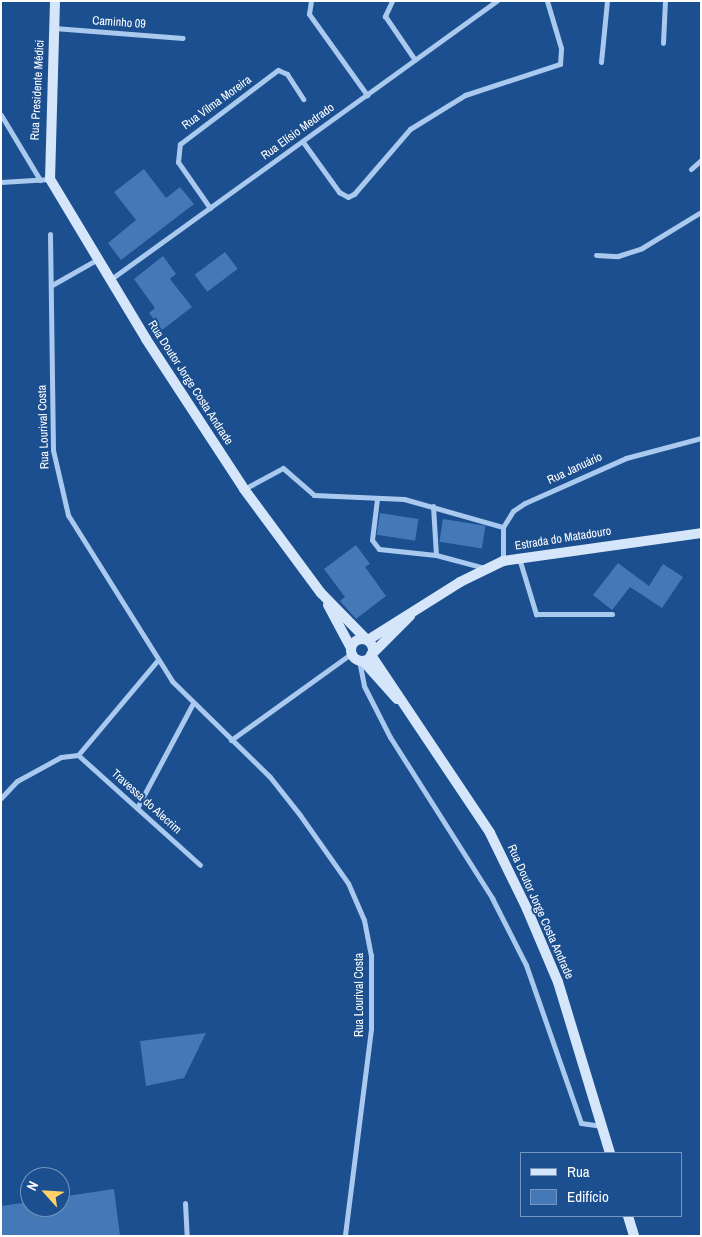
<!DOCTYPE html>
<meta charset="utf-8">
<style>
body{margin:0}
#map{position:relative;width:702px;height:1237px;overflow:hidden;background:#1b4f8f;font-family:"Archivo Narrow",sans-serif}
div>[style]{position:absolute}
.building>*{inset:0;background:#4478b7;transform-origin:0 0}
.street>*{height:5px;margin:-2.5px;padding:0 2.5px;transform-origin:2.5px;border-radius:2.5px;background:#a9c9ee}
.secondary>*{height:10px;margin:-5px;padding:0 5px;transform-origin:5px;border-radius:5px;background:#d6e6fa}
.secondary>.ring{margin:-5px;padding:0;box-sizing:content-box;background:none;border:10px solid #d6e6fa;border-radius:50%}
span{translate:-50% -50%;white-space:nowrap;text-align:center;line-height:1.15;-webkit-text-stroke:4px #1b4f8f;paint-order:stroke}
.street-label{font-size:12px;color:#fff}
.frame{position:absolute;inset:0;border:2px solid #fff;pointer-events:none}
.legend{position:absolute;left:520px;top:1152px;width:162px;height:65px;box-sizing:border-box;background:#1b4f8f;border:1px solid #7695bc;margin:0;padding:6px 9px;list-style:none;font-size:15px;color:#fff}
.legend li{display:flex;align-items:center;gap:10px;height:25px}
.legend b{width:25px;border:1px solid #7695bc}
.north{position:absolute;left:20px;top:1167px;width:50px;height:50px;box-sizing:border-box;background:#1b4f8f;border:1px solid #7695bc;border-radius:50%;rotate:296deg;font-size:14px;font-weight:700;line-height:20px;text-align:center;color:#fff}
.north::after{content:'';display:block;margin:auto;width:18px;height:22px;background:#ffd166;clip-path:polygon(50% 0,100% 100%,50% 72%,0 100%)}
</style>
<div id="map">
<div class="building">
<i style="clip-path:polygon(144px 169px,166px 198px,180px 187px,194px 204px,121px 260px,108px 243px,136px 220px,114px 192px)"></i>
<i style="left:225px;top:252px;width:21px;height:38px;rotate:53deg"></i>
<i style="clip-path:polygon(163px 256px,176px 274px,170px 279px,192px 307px,162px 330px,149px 313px,155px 308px,134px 279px)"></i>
<i style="left:380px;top:513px;width:39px;height:22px;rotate:9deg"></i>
<i style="left:443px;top:519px;width:43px;height:23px;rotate:9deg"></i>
<i style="clip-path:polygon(356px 545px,370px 564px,365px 567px,386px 596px,356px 619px,340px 601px,345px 597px,324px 569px)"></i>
<i style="clip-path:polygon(618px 563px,649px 586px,663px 564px,683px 577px,662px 608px,630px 587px,612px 610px,593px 595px)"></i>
<i style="clip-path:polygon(206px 1033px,184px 1078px,146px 1086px,140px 1041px)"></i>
<i style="clip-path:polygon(114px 1189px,120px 1236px,1px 1236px,1px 1206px,30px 1202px,30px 1207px,60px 1207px,60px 1197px)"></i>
</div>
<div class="street">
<i style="left:311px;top:1px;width:13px;rotate:99deg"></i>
<i style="left:309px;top:14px;width:100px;rotate:54.4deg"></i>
<i style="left:392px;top:1px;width:17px;rotate:115deg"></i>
<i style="left:385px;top:16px;width:53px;rotate:55.7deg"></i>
<i style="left:54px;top:28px;width:129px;rotate:4.4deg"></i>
<i style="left:663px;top:43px;width:42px;rotate:-87.3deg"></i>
<i style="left:601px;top:62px;width:61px;rotate:-84.4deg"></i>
<i style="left:1px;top:115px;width:76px;rotate:59deg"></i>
<i style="left:303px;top:142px;width:62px;rotate:54.2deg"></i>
<i style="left:339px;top:192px;width:10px;rotate:29deg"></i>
<i style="left:348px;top:197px;width:7px;rotate:-27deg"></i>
<i style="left:354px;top:194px;width:86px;rotate:-49.3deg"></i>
<i style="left:410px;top:129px;width:65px;rotate:-31.7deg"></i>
<i style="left:465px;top:95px;width:100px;rotate:-18.1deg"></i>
<i style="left:560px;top:64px;width:16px;rotate:-86deg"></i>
<i style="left:561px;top:48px;width:49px;rotate:-106.6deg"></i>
<i style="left:691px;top:169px;width:13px;rotate:-42deg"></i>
<i style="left:1px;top:182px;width:49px;rotate:-3.5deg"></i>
<i style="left:210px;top:208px;width:56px;rotate:-124.8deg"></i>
<i style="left:178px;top:162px;width:18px;rotate:-84deg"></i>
<i style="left:180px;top:144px;width:123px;rotate:-37.1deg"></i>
<i style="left:278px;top:70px;width:10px;rotate:24deg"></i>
<i style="left:287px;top:74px;width:30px;rotate:57deg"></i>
<i style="left:50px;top:234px;width:216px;rotate:89.2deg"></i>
<i style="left:53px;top:450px;width:67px;rotate:77deg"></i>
<i style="left:68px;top:515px;width:196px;rotate:57.9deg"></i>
<i style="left:172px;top:681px;width:137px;rotate:44.4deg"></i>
<i style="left:270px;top:777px;width:48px;rotate:51.7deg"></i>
<i style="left:300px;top:815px;width:83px;rotate:54.8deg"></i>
<i style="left:348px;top:883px;width:40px;rotate:66.6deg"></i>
<i style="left:364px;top:920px;width:36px;rotate:79deg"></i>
<i style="left:371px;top:955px;width:74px;rotate:90deg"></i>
<i style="left:371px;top:1029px;width:209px;rotate:97.2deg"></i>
<i style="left:596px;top:255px;width:22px;rotate:3deg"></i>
<i style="left:618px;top:256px;width:25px;rotate:-18deg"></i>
<i style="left:642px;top:248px;width:69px;rotate:-31.4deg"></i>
<i style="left:111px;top:279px;width:476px;rotate:-35.8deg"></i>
<i style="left:52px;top:285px;width:53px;rotate:-29.5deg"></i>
<i style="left:244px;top:489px;width:44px;rotate:-28.3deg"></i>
<i style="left:283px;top:468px;width:41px;rotate:41.1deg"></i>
<i style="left:314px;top:495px;width:90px;rotate:2.5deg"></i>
<i style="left:404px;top:499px;width:103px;rotate:15.8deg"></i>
<i style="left:377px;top:499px;width:41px;rotate:97deg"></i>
<i style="left:372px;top:540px;width:11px;rotate:52deg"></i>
<i style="left:379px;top:549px;width:57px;rotate:6deg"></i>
<i style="left:433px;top:506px;width:49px;rotate:86.5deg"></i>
<i style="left:436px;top:555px;width:51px;rotate:14.9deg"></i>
<i style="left:519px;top:558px;width:59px;rotate:73.1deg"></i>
<i style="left:536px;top:614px;width:76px"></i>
<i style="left:503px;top:561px;width:34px;rotate:-90deg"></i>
<i style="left:503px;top:527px;width:19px;rotate:-58deg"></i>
<i style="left:513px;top:511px;width:14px;rotate:-34deg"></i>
<i style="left:525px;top:503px;width:111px;rotate:-24deg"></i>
<i style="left:626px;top:458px;width:78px;rotate:-14.9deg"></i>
<i style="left:359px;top:660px;width:26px;rotate:79deg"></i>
<i style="left:364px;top:686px;width:57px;rotate:63deg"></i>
<i style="left:390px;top:737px;width:191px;rotate:57.6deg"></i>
<i style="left:492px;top:898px;width:75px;rotate:63.1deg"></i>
<i style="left:526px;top:965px;width:167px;rotate:70.8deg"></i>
<i style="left:581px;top:1123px;width:21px;rotate:8deg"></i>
<i style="left:231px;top:740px;width:149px;rotate:-35.7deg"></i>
<i style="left:78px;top:755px;width:164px;rotate:42deg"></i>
<i style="left:78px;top:755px;width:123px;rotate:-50deg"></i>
<i style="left:1px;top:798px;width:23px;rotate:-47deg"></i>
<i style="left:17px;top:781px;width:50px;rotate:-28.6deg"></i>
<i style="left:61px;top:757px;width:17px;rotate:-7deg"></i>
<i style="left:137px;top:808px;width:117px;rotate:-61.9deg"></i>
<i style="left:185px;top:1203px;width:33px;rotate:87deg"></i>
</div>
<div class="secondary">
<i style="left:55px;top:1px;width:178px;rotate:91.6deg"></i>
<i style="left:50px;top:179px;width:187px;rotate:59deg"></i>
<i style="left:146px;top:339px;width:179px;rotate:56.8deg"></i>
<i style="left:244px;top:489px;width:129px;rotate:53.5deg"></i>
<i style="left:321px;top:593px;width:64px;rotate:45.6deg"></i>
<i style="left:328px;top:605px;width:49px;rotate:61.9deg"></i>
<i class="ring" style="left:351px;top:639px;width:12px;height:12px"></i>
<i style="left:368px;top:640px;width:109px;rotate:-32.2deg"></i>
<i style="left:460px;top:582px;width:48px;rotate:-26deg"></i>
<i style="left:503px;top:561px;width:200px;rotate:-8deg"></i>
<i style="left:372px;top:654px;width:54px;rotate:-45deg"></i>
<i style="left:371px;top:655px;width:214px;rotate:56.2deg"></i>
<i style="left:490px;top:833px;width:85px;rotate:64deg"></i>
<i style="left:527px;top:909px;width:79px;rotate:67deg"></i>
<i style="left:558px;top:982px;width:179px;rotate:73.1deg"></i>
<i style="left:363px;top:661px;width:51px;rotate:48.2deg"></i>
<i style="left:628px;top:1216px;width:21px;rotate:73deg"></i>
</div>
<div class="street-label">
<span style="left:119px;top:23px;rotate:4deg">Caminho 09</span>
<span style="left:38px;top:90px;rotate:-87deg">Rua Presidente Médici</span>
<span style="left:217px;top:103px;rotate:-36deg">Rua Vilma Moreira</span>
<span style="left:298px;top:132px;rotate:-36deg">Rua Elísio Medrado</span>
<span style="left:190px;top:383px;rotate:57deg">Rua Doutor Jorge Costa Andrade</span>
<span style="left:44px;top:427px;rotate:-92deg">Rua Lourival Costa</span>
<span style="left:575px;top:469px;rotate:-25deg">Rua Januário</span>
<span style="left:563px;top:539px;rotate:-9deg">Estrada do Matadouro</span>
<span style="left:146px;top:802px;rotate:42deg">Travessa do Alecrim</span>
<span style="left:540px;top:912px;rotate:66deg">Rua Doutor Jorge Costa Andrade</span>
<span style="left:360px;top:995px;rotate:-90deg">Rua Lourival Costa</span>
</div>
<div class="frame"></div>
<ul class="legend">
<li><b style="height:6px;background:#d6e6fa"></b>Rua</li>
<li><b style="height:14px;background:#4478b7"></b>Edifício</li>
</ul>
<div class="north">N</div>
</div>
